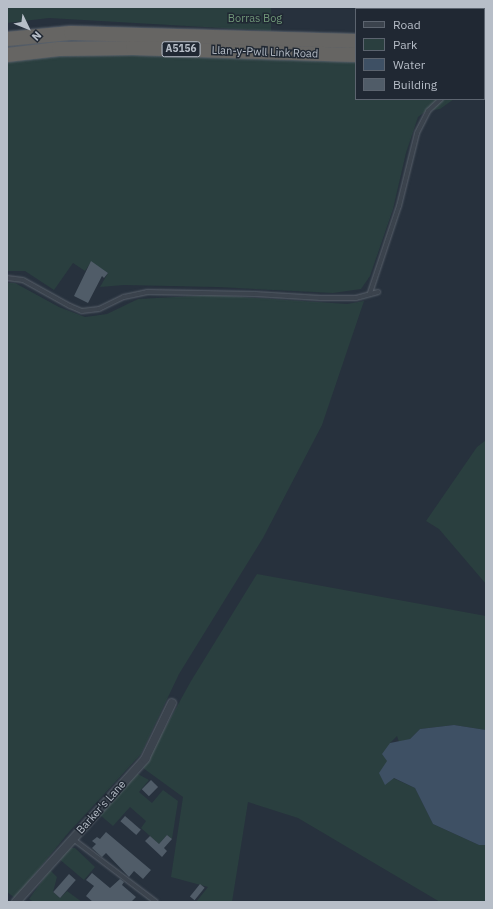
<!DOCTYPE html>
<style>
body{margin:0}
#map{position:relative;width:493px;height:909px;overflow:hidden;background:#27313d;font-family:"IBM Plex Sans",sans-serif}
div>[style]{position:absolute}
.green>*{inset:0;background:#2a3f3f}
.water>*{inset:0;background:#3e5064}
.building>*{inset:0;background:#505c68;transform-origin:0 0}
.roads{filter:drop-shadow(0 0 1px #59616b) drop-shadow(0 0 1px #59616b)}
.service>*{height:4px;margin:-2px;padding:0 2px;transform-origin:2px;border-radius:2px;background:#3b434d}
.minor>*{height:8px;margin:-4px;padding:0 4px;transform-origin:4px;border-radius:4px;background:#3b434d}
.trunk>*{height:14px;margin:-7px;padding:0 7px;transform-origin:7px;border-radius:7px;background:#666563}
span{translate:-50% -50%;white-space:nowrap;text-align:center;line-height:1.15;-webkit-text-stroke:3px #202833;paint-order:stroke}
.shield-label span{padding:1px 3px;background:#202833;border:1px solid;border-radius:3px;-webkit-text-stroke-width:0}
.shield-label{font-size:10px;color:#b7bec8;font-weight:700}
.park-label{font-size:11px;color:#709778}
.street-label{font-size:11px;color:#b7bec8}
.frame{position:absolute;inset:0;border:8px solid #b7bec8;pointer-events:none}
.legend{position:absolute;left:355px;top:8px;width:130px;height:92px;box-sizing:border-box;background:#202833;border:1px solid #5c646f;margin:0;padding:5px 7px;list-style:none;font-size:12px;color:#b7bec8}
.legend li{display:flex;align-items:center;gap:8px;height:20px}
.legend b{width:20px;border:1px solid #5c646f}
.north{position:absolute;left:8px;top:8px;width:40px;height:40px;-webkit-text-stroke:3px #202833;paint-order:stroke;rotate:133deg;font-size:11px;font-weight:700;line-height:16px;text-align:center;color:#b7bec8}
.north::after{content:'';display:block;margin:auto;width:14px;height:18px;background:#b7bec8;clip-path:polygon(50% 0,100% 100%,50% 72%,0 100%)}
</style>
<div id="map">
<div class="green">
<i style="clip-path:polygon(7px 7px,271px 7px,271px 31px,49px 18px,7px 23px)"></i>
<i style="clip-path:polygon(81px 52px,356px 57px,356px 99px,454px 99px,440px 109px,426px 111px,418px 117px,406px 153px,393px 209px,370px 276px,361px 289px,333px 293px,217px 287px,124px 285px,100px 287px,108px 273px,91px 262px,85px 271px,73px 263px,54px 290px,25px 271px,7px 271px,7px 60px)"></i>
<i style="clip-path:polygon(7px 283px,15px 283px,59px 307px,85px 317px,107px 314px,138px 299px,213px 295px,347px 304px,364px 301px,322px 425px,263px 538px,179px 674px,141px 754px,69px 832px,15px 898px,7px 892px)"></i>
<i style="clip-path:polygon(486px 440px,486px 584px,439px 529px,426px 521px,477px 447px)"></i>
<i style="clip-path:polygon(257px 574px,486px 616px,486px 730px,454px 725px,420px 729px,410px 739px,399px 742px,397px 736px,390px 743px,387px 760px,393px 778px,415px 788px,433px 824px,479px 845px,486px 845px,486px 902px,440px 902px,298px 818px,248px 802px,232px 902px,196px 902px,208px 887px,171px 877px,183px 797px,143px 768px,191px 681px)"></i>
<i style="clip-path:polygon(136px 773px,149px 780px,139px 792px,152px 803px,163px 790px,178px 801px,172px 839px,167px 835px,159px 844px,141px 828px,146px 821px,130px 807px,113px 826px,100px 815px,100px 812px)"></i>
<i style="clip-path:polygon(66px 848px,75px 848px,95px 867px,84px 880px,58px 858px)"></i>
<i style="clip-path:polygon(50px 870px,57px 877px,53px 892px,60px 898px,67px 891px,82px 902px,34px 902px,29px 899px)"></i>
</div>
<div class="water">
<i style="clip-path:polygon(454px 725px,486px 730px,486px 845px,479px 845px,433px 824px,415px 788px,394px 778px,385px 785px,379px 773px,387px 761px,382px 754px,390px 743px,410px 739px,420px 729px)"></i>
</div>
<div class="building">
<i style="clip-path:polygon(91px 261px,108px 273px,104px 278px,102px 276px,88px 303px,74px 296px)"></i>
<i style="left:151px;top:780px;width:10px;height:13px;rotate:45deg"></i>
<i style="left:125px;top:816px;width:21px;height:7px;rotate:41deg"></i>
<i style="clip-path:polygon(106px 832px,151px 870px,143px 879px,134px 871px,129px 877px,106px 853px,102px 857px,92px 848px,96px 844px,92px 841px,97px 837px,100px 839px)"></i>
<i style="clip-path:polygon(167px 835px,172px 839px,164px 848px,167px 851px,162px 857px,145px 841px,150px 836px,159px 844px)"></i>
<i style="clip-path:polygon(92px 873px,110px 888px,120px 879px,124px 882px,122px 885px,136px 897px,131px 902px,93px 902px,86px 896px,94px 886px,86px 880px)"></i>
<i style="left:69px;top:874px;width:9px;height:24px;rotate:41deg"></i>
<i style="left:200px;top:884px;width:6px;height:16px;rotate:39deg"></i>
</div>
<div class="roads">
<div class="service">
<i style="left:484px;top:86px;width:2px;rotate:-27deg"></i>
<i style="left:7px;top:278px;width:16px;rotate:7deg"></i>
<i style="left:23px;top:280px;width:54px;rotate:29deg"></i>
<i style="left:70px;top:306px;width:13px;rotate:23deg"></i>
<i style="left:82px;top:311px;width:17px;rotate:-7deg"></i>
<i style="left:99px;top:309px;width:28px;rotate:-26deg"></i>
<i style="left:124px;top:297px;width:24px;rotate:-12deg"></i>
<i style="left:147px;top:292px;width:108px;rotate:1.1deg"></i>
<i style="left:255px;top:294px;width:66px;rotate:3.5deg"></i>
<i style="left:321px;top:298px;width:35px"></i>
<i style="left:356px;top:298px;width:23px;rotate:-15deg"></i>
<i style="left:370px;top:293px;width:92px;rotate:-71.6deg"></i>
<i style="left:399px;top:206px;width:75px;rotate:-76.1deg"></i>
<i style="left:417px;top:133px;width:25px;rotate:-63deg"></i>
<i style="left:428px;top:111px;width:18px;rotate:-43deg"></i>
<i style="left:73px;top:839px;width:104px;rotate:37.2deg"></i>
</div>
<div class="minor">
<i style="left:16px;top:902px;width:193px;rotate:-47.9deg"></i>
<i style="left:145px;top:759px;width:62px;rotate:-64.3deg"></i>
</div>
<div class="trunk">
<i style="left:7px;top:39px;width:64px;rotate:-5.4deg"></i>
<i style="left:71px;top:33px;width:285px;rotate:1.6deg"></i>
<i style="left:484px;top:41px;width:2px"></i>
<i style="left:7px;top:55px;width:52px;rotate:-6.6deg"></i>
<i style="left:59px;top:49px;width:74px;rotate:-0.8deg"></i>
<i style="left:133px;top:48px;width:223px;rotate:1.8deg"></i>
<i style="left:484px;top:55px;width:2px"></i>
</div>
</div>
<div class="shield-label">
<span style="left:181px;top:49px">A5156</span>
</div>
<div class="park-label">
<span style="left:255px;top:18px">Borras Bog</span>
</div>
<div class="street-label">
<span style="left:265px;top:52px;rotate:2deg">Llan-y-Pwll Link Road</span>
<span style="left:101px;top:807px;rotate:-48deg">Barker's Lane</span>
</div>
<div class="frame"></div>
<ul class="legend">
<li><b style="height:5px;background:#3b434d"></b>Road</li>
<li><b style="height:11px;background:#2a3f3f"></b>Park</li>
<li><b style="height:11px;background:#3e5064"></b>Water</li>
<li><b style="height:11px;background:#505c68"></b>Building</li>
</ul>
<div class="north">N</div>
</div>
